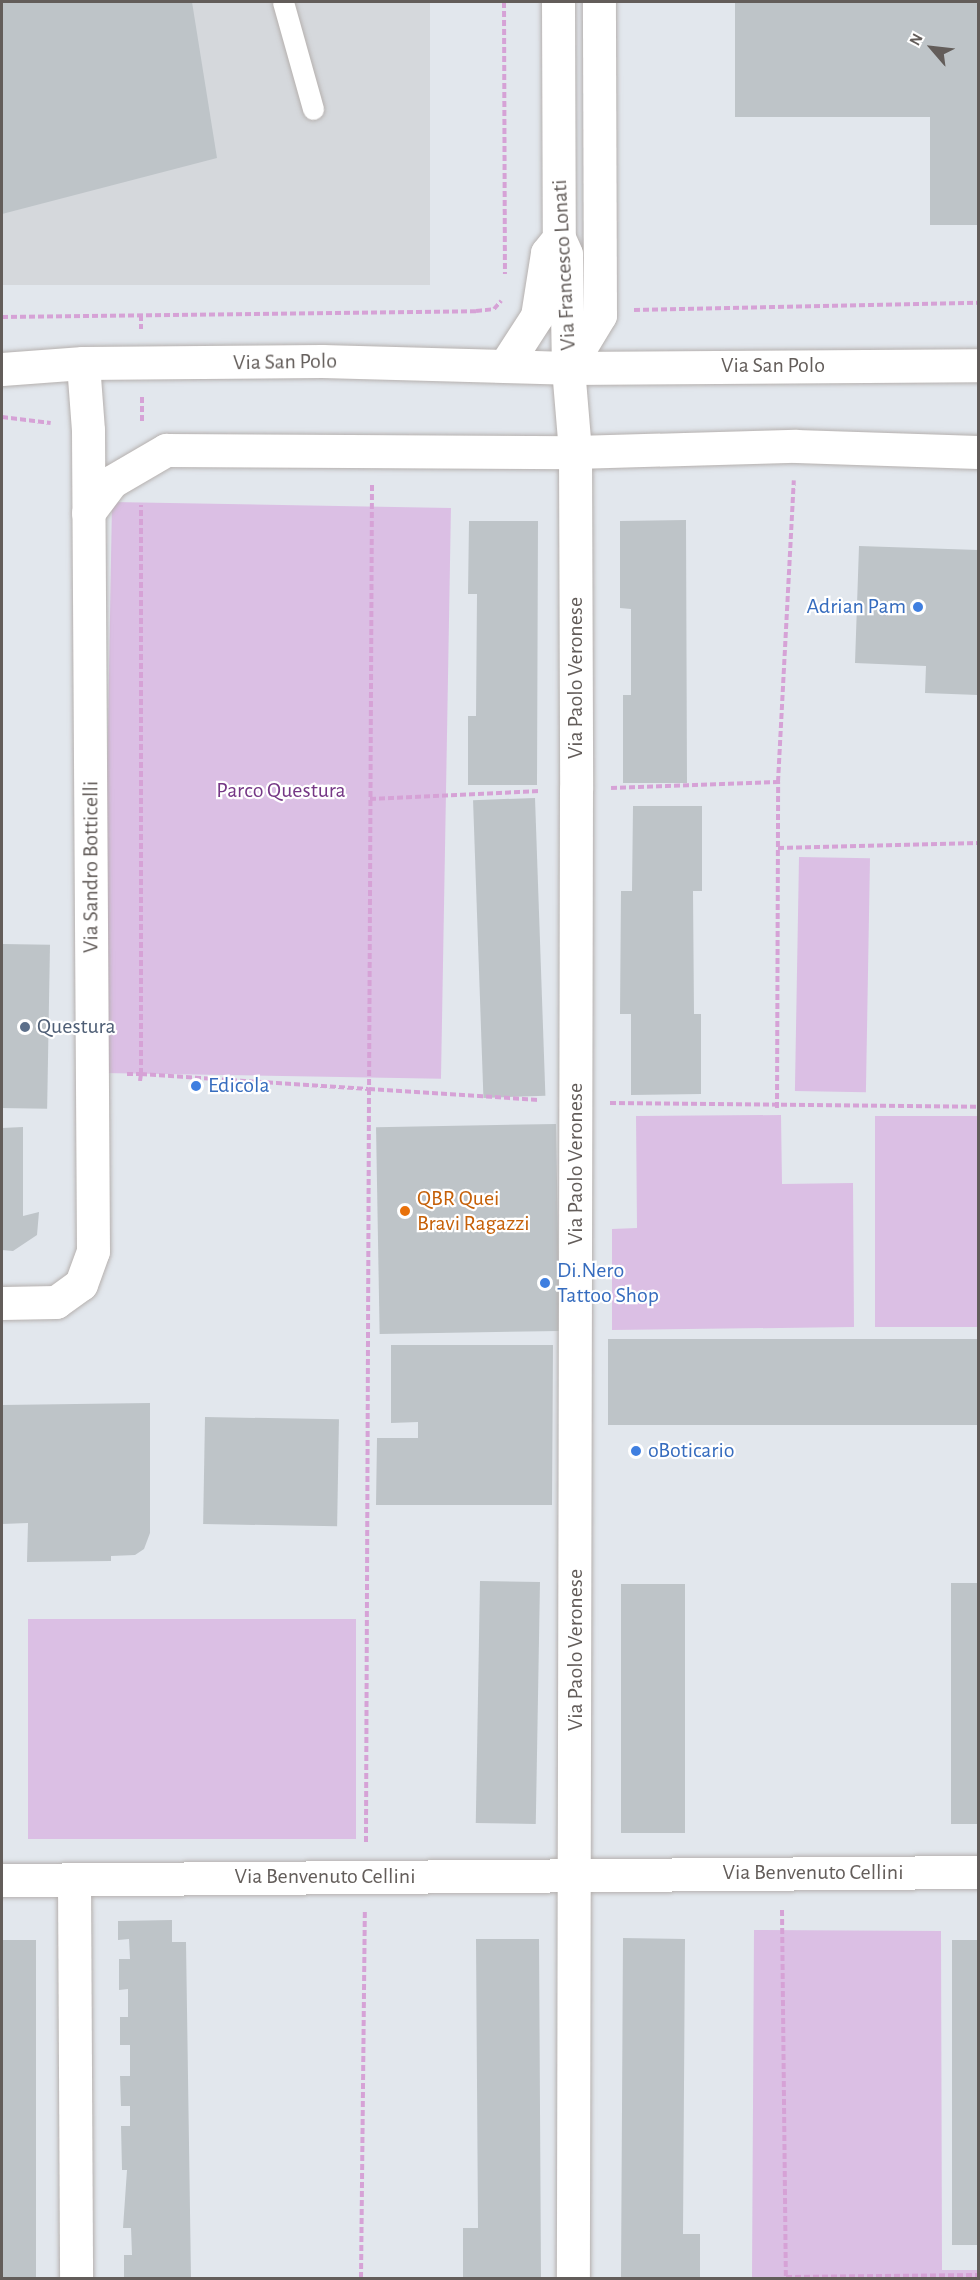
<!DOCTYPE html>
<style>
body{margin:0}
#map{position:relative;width:980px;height:2280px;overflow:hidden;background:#e2e7ed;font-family:"Alegreya Sans",sans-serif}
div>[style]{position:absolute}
.industrial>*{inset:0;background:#d5d8dc;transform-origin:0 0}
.green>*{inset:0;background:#dbbfe4;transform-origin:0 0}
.building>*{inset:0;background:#bec4c8;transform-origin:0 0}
.path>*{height:4px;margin-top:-2px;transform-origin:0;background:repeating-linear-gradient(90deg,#d6a2d6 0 6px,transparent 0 9px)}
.roads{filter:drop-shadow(0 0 2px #b5b0ae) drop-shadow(0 0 2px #b5b0ae)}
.service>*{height:21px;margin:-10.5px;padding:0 10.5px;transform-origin:10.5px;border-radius:10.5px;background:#fff}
.minor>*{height:33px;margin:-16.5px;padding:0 16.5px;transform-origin:16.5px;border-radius:16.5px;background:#fff}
.tertiary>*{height:33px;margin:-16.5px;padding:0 16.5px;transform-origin:16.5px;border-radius:16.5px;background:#fff}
.secondary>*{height:33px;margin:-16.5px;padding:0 16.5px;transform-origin:16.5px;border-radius:16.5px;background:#fff}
.dots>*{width:16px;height:16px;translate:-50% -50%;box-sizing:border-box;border:3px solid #fff;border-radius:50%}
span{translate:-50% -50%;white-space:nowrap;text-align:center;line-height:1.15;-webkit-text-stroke:4.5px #fff;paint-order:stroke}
.street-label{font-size:22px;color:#635d5a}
.shop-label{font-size:22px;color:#366cbe}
.right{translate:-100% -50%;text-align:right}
.left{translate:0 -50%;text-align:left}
.park-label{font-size:22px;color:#753785}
.service-label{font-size:22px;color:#4e5e75}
.food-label{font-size:22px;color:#c56008}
.frame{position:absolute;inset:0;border:3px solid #635d5a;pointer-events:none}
.north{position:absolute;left:902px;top:18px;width:60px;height:60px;-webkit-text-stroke:4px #fff;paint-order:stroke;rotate:298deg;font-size:16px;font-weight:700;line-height:24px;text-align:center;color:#635d5a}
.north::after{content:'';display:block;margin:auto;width:21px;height:27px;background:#635d5a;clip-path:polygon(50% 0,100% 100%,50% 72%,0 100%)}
</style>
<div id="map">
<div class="industrial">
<i style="left:2px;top:2px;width:428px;height:283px"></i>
</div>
<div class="green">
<i style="left:112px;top:502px;width:339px;height:571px;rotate:1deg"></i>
<i style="left:799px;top:857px;width:71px;height:234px;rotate:1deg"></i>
<i style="clip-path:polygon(781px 1115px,782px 1184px,853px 1183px,854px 1327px,612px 1330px,612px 1229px,637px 1228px,636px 1116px)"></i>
<i style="left:875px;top:1116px;width:103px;height:211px"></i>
<i style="left:28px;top:1619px;width:328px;height:220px"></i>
<i style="clip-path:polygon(754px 1930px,941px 1931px,942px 2270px,978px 2270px,978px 2278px,752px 2278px)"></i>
</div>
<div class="building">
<i style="clip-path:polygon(2px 2px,192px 2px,217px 158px,2px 214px)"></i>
<i style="clip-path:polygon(735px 2px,978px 2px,978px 225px,930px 225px,930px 117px,735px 117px)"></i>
<i style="clip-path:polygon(686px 520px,687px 783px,623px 783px,623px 695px,631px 695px,631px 609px,620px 608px,620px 521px)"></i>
<i style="clip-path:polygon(469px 521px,538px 521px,537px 785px,468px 785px,468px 716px,476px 716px,477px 594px,468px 594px)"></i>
<i style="clip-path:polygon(859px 546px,978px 550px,978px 695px,925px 693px,926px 666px,855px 663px)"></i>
<i style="left:535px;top:798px;width:298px;height:62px;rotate:88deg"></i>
<i style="clip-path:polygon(633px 806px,702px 806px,702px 891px,693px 891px,694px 1014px,701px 1014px,701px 1094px,631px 1095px,631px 1014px,620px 1014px,621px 891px,632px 891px)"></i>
<i style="left:2px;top:944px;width:48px;height:164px;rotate:1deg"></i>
<i style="left:556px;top:1124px;width:207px;height:180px;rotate:89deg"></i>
<i style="clip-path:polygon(23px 1127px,23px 1216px,39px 1212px,37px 1235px,13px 1251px,2px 1250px,2px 1128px)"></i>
<i style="left:978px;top:1339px;width:86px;height:370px;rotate:90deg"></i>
<i style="clip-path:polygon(391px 1345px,553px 1345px,552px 1505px,376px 1505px,377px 1438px,418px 1438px,418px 1422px,391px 1423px)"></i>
<i style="clip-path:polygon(150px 1403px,150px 1533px,144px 1549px,135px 1555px,111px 1556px,111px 1561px,27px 1562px,28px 1523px,2px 1524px,2px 1405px)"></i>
<i style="left:205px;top:1417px;width:134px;height:107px;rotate:1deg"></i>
<i style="left:480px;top:1581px;width:60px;height:242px;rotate:1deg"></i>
<i style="left:951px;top:1583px;width:27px;height:241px"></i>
<i style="left:685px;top:1584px;width:249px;height:64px;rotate:90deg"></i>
<i style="clip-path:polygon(172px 1920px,172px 1942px,186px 1942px,191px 2278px,124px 2278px,124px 2255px,132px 2255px,131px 2228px,123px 2228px,127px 2170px,122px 2170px,121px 2126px,130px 2126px,130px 2106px,121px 2106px,120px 2076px,130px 2076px,130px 2045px,120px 2045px,120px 2017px,128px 2017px,128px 1989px,119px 1990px,119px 1959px,130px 1959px,129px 1939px,118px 1940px,118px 1921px)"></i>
<i style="clip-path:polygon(623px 1938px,685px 1939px,683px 2234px,700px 2234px,700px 2278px,621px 2278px)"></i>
<i style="clip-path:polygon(476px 1939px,539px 1939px,541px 2278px,463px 2278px,463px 2228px,478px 2228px)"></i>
<i style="left:36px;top:1940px;width:338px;height:34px;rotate:90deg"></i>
<i style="left:952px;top:1940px;width:26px;height:305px"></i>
</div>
<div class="path">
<i style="left:504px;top:2px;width:272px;rotate:89.8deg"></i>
<i style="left:634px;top:310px;width:344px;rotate:-1.2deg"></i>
<i style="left:141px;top:315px;width:14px;rotate:90deg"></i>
<i style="left:2px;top:317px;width:474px;rotate:-0.7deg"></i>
<i style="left:476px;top:311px;width:18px;rotate:-6deg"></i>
<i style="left:494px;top:309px;width:11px;rotate:-49deg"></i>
<i style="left:142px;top:397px;width:25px;rotate:90deg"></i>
<i style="left:2px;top:417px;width:49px;rotate:7deg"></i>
<i style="left:372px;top:485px;width:604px;rotate:90.28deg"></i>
<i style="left:369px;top:1089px;width:170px;rotate:3.7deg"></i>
<i style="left:611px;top:788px;width:167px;rotate:-2.1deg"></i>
<i style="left:778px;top:782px;width:302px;rotate:-87deg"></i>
<i style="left:370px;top:799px;width:170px;rotate:-2.7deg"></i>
<i style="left:778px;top:848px;width:200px;rotate:-1.4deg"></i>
<i style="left:127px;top:1074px;width:14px"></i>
<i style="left:141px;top:1074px;width:569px;rotate:-90deg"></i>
<i style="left:140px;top:1081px;width:7px;rotate:-82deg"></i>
<i style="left:141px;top:1074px;width:228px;rotate:3.8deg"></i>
<i style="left:369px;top:1089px;width:754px;rotate:90.23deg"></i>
<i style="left:610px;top:1103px;width:368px;rotate:0.6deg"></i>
<i style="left:777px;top:1108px;width:326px;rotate:-89.8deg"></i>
<i style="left:782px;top:1910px;width:367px;rotate:89.4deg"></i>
<i style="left:786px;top:2277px;width:192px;rotate:-0.6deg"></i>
<i style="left:361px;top:2278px;width:367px;rotate:-89.4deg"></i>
</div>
<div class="roads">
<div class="service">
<i style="left:283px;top:2px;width:111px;rotate:74.3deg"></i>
</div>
<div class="minor">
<i style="left:568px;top:368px;width:84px;rotate:85.2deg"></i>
<i style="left:575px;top:452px;width:337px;rotate:89.8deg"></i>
<i style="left:576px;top:789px;width:1489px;rotate:90.12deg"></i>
<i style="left:88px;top:513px;width:39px;rotate:-53deg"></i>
<i style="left:111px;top:482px;width:64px;rotate:-30.2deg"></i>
<i style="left:166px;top:450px;width:409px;rotate:0.3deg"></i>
<i style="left:575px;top:452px;width:221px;rotate:-1.6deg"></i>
<i style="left:796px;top:446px;width:182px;rotate:1.9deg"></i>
<i style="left:2px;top:1303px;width:54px;rotate:-1.1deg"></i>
<i style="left:56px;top:1302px;width:31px;rotate:-36deg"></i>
<i style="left:81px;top:1284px;width:35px;rotate:-70deg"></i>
<i style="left:93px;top:1251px;width:821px;rotate:-90.35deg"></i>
<i style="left:88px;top:430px;width:67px;rotate:-94.3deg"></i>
<i style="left:74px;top:1879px;width:399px;rotate:89.7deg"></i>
<i style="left:2px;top:1880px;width:976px;rotate:-0.47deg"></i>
</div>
<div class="tertiary">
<i style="left:558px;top:2px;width:236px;rotate:89.8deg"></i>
<i style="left:559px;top:238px;width:17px;rotate:66deg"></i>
<i style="left:566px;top:254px;width:112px;rotate:89deg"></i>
<i style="left:506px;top:364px;width:57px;rotate:-57.1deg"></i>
<i style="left:537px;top:316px;width:64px;rotate:-81deg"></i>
<i style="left:547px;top:253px;width:11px;rotate:-52deg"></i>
<i style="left:568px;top:368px;width:62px;rotate:-58.9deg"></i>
<i style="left:600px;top:315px;width:313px;rotate:-90.2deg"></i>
</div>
<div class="secondary">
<i style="left:2px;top:369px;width:81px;rotate:-4.2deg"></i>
<i style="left:83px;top:363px;width:239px;rotate:-0.5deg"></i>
<i style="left:322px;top:361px;width:246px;rotate:1.6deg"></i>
<i style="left:568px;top:368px;width:410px;rotate:-0.4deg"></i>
</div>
</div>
<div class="dots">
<i style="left:918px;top:607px;background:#3f7fe0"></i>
<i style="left:25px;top:1027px;background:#5c6f8a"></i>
<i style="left:196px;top:1086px;background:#3f7fe0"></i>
<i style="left:405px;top:1211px;background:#e8710a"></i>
<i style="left:545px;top:1283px;background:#3f7fe0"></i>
<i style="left:636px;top:1451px;background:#3f7fe0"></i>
</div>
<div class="street-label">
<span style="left:564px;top:265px;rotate:-93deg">Via Francesco Lonati</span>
<span style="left:285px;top:362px;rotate:-1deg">Via San Polo</span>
<span style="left:773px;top:366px">Via San Polo</span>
<span style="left:576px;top:678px;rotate:-90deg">Via Paolo Veronese</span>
<span style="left:91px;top:867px;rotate:-90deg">Via Sandro Botticelli</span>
<span style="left:576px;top:1164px;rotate:-90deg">Via Paolo Veronese</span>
<span style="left:576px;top:1650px;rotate:-90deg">Via Paolo Veronese</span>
<span style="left:813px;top:1873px">Via Benvenuto Cellini</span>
<span style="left:325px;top:1877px">Via Benvenuto Cellini</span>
</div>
<div class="shop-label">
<span class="right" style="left:906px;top:607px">Adrian Pam</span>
<span class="left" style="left:208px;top:1086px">Edicola</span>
<span class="left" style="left:557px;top:1283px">Di.Nero<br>Tattoo Shop</span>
<span class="left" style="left:648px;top:1451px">oBoticario</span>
</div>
<div class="park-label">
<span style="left:281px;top:791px">Parco Questura</span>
</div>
<div class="service-label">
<span class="left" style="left:37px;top:1027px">Questura</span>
</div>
<div class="food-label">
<span class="left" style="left:417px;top:1211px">QBR Quei<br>Bravi Ragazzi</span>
</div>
<div class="frame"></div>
<div class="north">N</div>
</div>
